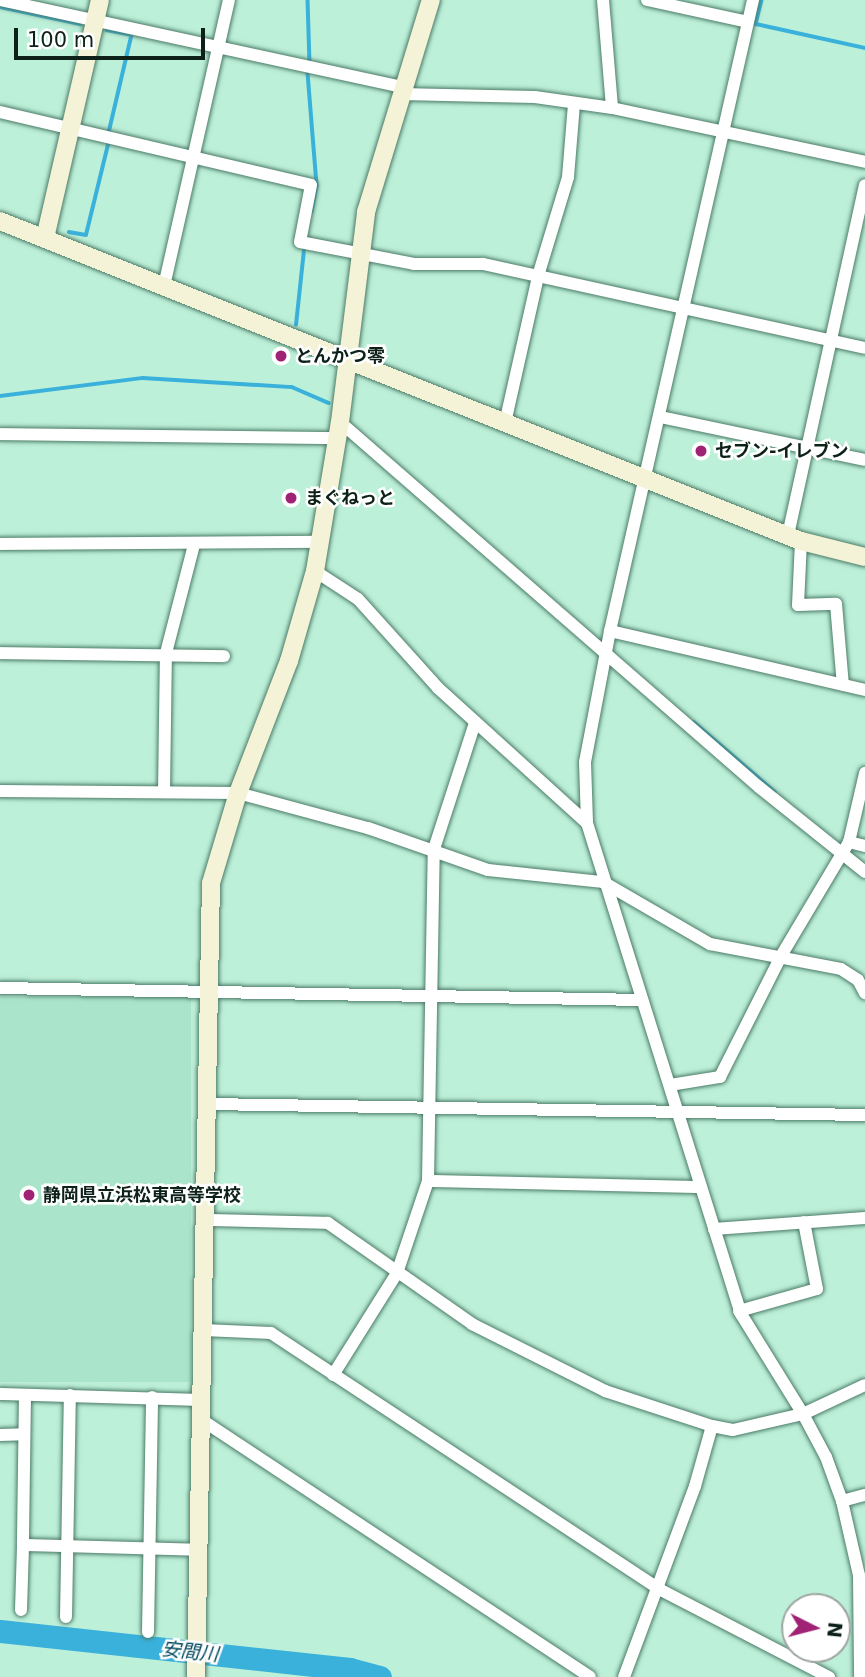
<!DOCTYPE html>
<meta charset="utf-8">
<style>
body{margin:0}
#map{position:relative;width:865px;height:1677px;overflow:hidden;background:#bdf0d9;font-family:"DejaVu Sans","Noto Sans JP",sans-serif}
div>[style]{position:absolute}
.built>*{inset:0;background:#aae5cb;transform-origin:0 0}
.stream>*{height:3.5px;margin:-1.75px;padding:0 1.75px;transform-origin:1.75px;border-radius:1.75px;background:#39b1db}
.river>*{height:23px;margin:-11.5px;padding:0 11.5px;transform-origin:11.5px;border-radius:11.5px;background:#39b1db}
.roads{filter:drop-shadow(0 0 2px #4b7b67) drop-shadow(0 0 2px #4b7b67)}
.street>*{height:12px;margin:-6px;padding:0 6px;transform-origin:6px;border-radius:6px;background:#fff}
.secondary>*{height:18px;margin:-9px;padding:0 9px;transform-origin:9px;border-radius:9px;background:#f5f3d7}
.dots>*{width:19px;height:19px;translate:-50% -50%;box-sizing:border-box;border:4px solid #fff;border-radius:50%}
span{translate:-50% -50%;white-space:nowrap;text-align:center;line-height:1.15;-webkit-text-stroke:5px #fff;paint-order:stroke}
.poi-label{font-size:18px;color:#0d2119;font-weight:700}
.left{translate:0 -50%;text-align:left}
.water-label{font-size:19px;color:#00475d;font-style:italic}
.north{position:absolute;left:781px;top:1593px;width:70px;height:70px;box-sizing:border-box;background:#fff;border:2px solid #9ea6a3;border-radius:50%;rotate:96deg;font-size:19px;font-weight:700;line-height:28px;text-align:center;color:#0d2119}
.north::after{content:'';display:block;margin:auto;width:24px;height:32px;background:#a02275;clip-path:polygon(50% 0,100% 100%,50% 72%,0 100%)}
.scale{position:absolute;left:14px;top:28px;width:191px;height:32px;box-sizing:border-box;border:4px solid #0d2119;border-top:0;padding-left:9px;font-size:21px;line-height:24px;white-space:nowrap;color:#0d2119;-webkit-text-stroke:5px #fff;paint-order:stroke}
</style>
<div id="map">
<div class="built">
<i style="left:0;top:997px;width:191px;height:385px"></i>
</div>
<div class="stream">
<i style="left:308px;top:0;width:64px;rotate:88.2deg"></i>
<i style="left:762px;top:0;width:25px;rotate:104deg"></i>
<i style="left:756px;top:24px;width:112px;rotate:12.4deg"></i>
<i style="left:0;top:7px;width:82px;rotate:12deg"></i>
<i style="left:107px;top:30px;width:25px;rotate:11deg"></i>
<i style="left:132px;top:35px;width:101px;rotate:103.2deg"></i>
<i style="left:308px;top:73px;width:113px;rotate:85.4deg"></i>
<i style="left:317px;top:186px;width:26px;rotate:101deg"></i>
<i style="left:69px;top:232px;width:17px;rotate:10deg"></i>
<i style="left:86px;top:235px;width:93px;rotate:-76.3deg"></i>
<i style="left:296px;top:325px;width:75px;rotate:-83.9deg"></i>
<i style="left:0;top:396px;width:144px;rotate:-7.2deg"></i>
<i style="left:143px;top:378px;width:149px;rotate:3.5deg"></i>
<i style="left:292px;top:387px;width:40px;rotate:23.4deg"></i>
<i style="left:694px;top:722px;width:107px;rotate:40.8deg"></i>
</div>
<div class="river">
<i style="left:0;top:1631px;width:352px;rotate:6.2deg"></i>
<i style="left:350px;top:1669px;width:31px;rotate:15deg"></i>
</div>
<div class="roads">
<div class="street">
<i style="left:0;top:0;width:412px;rotate:12.2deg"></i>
<i style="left:603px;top:0;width:108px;rotate:85.2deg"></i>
<i style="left:647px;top:0;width:103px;rotate:12.3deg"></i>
<i style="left:753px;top:0;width:647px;rotate:102.77deg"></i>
<i style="left:610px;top:631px;width:133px;rotate:100.8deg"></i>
<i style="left:585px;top:762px;width:61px;rotate:88.1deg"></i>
<i style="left:587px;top:823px;width:515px;rotate:72.59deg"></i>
<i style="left:741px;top:1314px;width:118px;rotate:58.2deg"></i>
<i style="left:803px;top:1414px;width:49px;rotate:61.9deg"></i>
<i style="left:826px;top:1457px;width:47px;rotate:70deg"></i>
<i style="left:842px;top:1501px;width:76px;rotate:77.1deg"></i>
<i style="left:859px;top:1575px;width:102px;rotate:89.4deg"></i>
<i style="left:400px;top:94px;width:135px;rotate:1.3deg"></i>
<i style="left:535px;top:97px;width:78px;rotate:8.1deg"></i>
<i style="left:612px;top:108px;width:259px;rotate:12deg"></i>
<i style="left:0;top:112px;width:319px;rotate:13.2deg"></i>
<i style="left:311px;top:185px;width:58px;rotate:100.9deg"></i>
<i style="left:300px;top:242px;width:116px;rotate:10.9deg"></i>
<i style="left:414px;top:264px;width:69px"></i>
<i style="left:483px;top:264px;width:391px;rotate:12.4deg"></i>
<i style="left:164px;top:286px;width:293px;rotate:-77.2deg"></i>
<i style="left:661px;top:417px;width:208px;rotate:11.9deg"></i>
<i style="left:340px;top:422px;width:556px;rotate:41.06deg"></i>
<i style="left:759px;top:787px;width:136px;rotate:38.7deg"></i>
<i style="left:505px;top:423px;width:151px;rotate:-77.3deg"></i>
<i style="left:538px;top:276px;width:103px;rotate:-73.1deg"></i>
<i style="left:568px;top:177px;width:73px;rotate:-85.3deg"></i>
<i style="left:0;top:434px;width:337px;rotate:0.7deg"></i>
<i style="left:788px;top:535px;width:358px;rotate:-77.6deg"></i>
<i style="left:801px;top:541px;width:64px;rotate:92.7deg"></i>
<i style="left:798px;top:605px;width:38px;rotate:-2deg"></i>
<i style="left:836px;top:604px;width:81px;rotate:85.1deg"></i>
<i style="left:0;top:544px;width:320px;rotate:-0.4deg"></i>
<i style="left:315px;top:571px;width:51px;rotate:33.1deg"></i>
<i style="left:358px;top:599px;width:120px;rotate:48deg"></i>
<i style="left:438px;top:688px;width:201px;rotate:42.2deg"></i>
<i style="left:610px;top:631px;width:262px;rotate:13deg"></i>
<i style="left:0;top:653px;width:224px;rotate:0.8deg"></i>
<i style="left:0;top:791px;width:238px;rotate:0.5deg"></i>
<i style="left:238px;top:793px;width:135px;rotate:15.1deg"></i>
<i style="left:368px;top:828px;width:127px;rotate:19.3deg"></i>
<i style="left:488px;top:870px;width:116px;rotate:6deg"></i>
<i style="left:603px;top:882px;width:124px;rotate:30.1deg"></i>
<i style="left:710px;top:944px;width:133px;rotate:10.8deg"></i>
<i style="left:841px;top:969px;width:20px;rotate:33deg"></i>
<i style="left:858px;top:980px;width:15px;rotate:62deg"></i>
<i style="left:164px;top:792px;width:139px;rotate:-89.2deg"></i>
<i style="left:166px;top:653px;width:112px;rotate:-75.5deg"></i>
<i style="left:849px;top:842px;width:71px;rotate:-76.9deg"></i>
<i style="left:0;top:988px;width:642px;rotate:1.07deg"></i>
<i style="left:670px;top:1085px;width:51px;rotate:-9.1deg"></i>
<i style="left:720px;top:1077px;width:136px;rotate:-63.2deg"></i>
<i style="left:781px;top:956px;width:133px;rotate:-59.2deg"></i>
<i style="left:849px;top:842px;width:16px;rotate:14deg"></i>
<i style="left:208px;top:1104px;width:657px;rotate:0.96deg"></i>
<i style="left:428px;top:1181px;width:273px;rotate:1.3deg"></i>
<i style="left:207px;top:1220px;width:121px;rotate:1.4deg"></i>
<i style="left:328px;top:1223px;width:176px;rotate:35deg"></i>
<i style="left:472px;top:1324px;width:149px;rotate:26.7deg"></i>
<i style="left:605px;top:1391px;width:113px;rotate:18.1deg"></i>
<i style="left:712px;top:1426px;width:21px;rotate:11deg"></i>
<i style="left:733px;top:1430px;width:72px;rotate:-12.9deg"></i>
<i style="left:803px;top:1414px;width:68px;rotate:-25.1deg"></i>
<i style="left:714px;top:1229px;width:151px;rotate:-4.2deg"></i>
<i style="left:739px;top:1311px;width:81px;rotate:-15.8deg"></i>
<i style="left:817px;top:1289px;width:68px;rotate:-101deg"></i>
<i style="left:204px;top:1330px;width:67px;rotate:2.6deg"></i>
<i style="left:271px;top:1333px;width:463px;rotate:33.4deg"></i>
<i style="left:657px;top:1588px;width:194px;rotate:27.4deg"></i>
<i style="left:333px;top:1375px;width:120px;rotate:-57.9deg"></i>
<i style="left:397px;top:1273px;width:97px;rotate:-71.4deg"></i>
<i style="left:428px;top:1181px;width:332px;rotate:-89deg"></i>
<i style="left:434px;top:849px;width:133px;rotate:-72deg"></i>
<i style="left:0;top:1394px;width:203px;rotate:1.7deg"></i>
<i style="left:25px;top:1395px;width:150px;rotate:90.8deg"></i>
<i style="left:23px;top:1545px;width:177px;rotate:1.6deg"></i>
<i style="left:202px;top:1420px;width:465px;rotate:33.5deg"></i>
<i style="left:0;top:1435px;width:24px;rotate:-2deg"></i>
<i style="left:842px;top:1501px;width:24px;rotate:-15deg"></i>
<i style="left:21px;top:1610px;width:65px;rotate:-88.2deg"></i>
<i style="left:66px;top:1617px;width:222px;rotate:-89deg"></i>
<i style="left:148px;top:1632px;width:235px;rotate:-89deg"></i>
<i style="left:624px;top:1677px;width:204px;rotate:-69.6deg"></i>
<i style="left:695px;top:1486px;width:62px;rotate:-74.2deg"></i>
</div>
<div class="secondary">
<i style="left:0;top:221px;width:863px;rotate:21.78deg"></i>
<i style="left:801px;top:541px;width:66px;rotate:14deg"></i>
<i style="left:45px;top:238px;width:244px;rotate:-77deg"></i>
<i style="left:196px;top:1677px;width:794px;rotate:-88.92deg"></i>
<i style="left:211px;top:883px;width:94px;rotate:-73.3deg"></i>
<i style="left:238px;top:793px;width:142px;rotate:-68.9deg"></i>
<i style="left:289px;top:661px;width:94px;rotate:-73.9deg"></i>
<i style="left:315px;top:571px;width:151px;rotate:-80.5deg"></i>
<i style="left:340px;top:422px;width:212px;rotate:-82.9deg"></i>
<i style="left:366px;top:212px;width:222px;rotate:-73deg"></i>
</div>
</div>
<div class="dots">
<i style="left:281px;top:356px;background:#a02275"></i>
<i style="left:701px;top:451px;background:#a02275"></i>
<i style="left:291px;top:498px;background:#a02275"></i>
<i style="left:29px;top:1195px;background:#a02275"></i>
</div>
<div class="poi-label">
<span class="left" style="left:295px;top:356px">とんかつ零</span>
<span class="left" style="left:715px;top:451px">セブン-イレブン</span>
<span class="left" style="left:305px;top:498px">まぐねっと</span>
<span class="left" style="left:43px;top:1195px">静岡県立浜松東高等学校</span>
</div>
<div class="water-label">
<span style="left:190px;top:1652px;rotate:6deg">安間川</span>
</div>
<div class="north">N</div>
<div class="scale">100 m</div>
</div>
